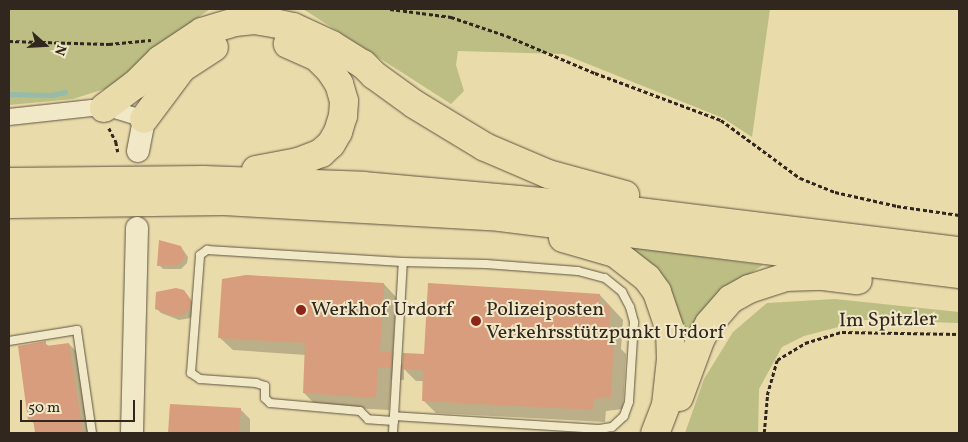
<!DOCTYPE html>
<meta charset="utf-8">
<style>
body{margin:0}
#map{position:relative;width:968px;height:442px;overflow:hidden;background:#e9dbaa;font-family:Vollkorn,serif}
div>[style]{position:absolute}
.green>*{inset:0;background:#bcbe84}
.shadow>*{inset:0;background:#0003}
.stream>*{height:4.5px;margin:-2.25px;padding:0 2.25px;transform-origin:2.25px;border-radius:2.25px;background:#97bbaa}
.building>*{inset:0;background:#d89d7c}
.path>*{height:2.5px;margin-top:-1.25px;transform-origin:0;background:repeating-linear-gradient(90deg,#31271e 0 4px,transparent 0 6.5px)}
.roads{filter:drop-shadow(0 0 1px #5f5441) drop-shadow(0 0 1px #5f5441)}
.lane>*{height:8px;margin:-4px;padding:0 4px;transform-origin:4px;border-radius:4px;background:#f1e8c8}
.street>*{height:16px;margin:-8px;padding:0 8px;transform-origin:8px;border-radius:8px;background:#f1e8c8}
.secondary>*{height:22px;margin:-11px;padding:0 11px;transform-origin:11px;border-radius:11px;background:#f1e8c8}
.highway>*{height:28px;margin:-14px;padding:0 14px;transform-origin:14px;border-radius:14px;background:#e9dbaa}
.dots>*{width:14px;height:14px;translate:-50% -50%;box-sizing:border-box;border:2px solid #f1e8c8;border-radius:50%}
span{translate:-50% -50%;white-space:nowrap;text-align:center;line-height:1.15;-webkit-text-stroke:4px #f1e8c8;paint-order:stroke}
.poi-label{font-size:20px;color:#31271e}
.left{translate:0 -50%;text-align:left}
.street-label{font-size:20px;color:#31271e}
.frame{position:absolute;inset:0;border:10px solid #31271e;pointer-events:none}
.north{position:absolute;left:20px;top:20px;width:50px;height:50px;-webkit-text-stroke:4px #f1e8c8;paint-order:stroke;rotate:109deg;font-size:14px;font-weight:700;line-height:20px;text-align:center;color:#31271e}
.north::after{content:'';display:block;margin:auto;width:18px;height:22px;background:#31271e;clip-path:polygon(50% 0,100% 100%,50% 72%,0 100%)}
.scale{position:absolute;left:20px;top:400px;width:115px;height:22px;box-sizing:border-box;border:2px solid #31271e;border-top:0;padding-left:6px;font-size:15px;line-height:18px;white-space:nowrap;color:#31271e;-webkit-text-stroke:4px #f1e8c8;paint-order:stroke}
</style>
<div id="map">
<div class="green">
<i style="clip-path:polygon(9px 9px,210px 9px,168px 39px,120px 84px,73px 99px,9px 105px)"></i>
<i style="clip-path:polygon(303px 9px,770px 9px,752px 137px,723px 118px,563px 54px,458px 51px,456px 65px,464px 91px,451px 104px)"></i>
<i style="clip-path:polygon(630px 247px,763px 265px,731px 286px,678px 354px,661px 280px)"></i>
<i style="clip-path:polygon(835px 299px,959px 312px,959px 323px,865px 320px,804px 336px,782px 347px,759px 389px,758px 433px,685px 433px,704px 379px,733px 332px,767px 303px)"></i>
</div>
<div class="shadow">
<i style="clip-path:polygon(181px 247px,188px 257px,187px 263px,181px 269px,163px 269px,159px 265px)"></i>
<i style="clip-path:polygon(384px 284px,396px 297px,393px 355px,404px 366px,425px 355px,600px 295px,623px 320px,621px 349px,626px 354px,623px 409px,606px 411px,605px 422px,436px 413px,423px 400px,424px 381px,416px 381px,404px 369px,404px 380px,391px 379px,389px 410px,317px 406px,304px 393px,306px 355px,233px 350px,220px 338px)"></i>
<i style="clip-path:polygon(186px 294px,195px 305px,194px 312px,190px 318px,179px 320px,161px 313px,156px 308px)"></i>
<i style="clip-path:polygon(45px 343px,50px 347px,69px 344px,79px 354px,91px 433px,36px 433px,35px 425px,30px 419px)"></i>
<i style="clip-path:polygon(171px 405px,240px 409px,250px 419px,250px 433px,169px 433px)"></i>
</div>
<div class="stream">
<i style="left:9px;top:94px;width:42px;rotate:1.4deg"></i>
<i style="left:51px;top:95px;width:14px;rotate:-12deg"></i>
</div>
<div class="building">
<i style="clip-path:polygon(159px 240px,181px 246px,185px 256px,182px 262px,176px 265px,157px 266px)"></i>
<i style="clip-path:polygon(246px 275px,384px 283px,380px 351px,392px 352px,391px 368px,378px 367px,376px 398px,303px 393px,305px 343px,218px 338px,222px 279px)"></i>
<i style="clip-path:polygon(428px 283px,600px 294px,600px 305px,610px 306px,608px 340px,614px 340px,611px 397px,594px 399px,593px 410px,422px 401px,423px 370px,402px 369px,403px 353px,424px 354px)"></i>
<i style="clip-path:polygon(176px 288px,184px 290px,191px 300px,190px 308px,185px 314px,174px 316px,155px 309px,156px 292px)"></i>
<i style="clip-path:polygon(46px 341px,46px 346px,69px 343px,83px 433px,35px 433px,33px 419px,28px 420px,18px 346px)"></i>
<i style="clip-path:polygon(170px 404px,241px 408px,239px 433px,168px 433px)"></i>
</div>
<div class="path">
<i style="left:390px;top:9px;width:62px;rotate:7.5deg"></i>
<i style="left:451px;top:17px;width:59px;rotate:18.7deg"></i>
<i style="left:507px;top:36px;width:95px;rotate:22.8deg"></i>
<i style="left:595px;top:73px;width:134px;rotate:20.5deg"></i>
<i style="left:721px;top:120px;width:98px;rotate:36.3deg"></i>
<i style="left:800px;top:178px;width:38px;rotate:22deg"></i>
<i style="left:835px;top:192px;width:64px;rotate:12.7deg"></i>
<i style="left:897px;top:206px;width:63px;rotate:8.3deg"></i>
<i style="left:9px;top:41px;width:100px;rotate:1.7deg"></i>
<i style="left:109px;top:44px;width:42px;rotate:-5.4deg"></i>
<i style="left:109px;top:128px;width:16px;rotate:63deg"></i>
<i style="left:116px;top:142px;width:10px;rotate:79deg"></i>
<i style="left:764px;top:433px;width:38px;rotate:-85deg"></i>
<i style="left:767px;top:395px;width:36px;rotate:-74deg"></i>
<i style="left:777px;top:360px;width:33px;rotate:-31deg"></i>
<i style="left:805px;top:343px;width:39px;rotate:-17deg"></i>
<i style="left:842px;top:332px;width:117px;rotate:1deg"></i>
</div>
<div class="roads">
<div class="lane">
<i style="left:9px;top:341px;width:69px;rotate:-9.2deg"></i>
<i style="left:77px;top:330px;width:104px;rotate:81.7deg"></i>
<i style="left:394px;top:421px;width:26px;rotate:-176deg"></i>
<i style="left:368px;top:419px;width:11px;rotate:-135deg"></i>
<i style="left:360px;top:411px;width:90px;rotate:-174.9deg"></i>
<i style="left:270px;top:403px;width:7px;rotate:-135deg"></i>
<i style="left:265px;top:398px;width:12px;rotate:-90deg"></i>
<i style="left:265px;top:386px;width:9px;rotate:-162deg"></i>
<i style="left:256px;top:383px;width:56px;rotate:-175.9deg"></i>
<i style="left:200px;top:379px;width:11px;rotate:-146deg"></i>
<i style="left:191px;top:373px;width:118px;rotate:-85.6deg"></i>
<i style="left:200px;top:255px;width:9px;rotate:-36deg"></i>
<i style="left:207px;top:250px;width:196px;rotate:3.5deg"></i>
<i style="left:403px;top:262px;width:83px;rotate:1.4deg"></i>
<i style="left:486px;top:264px;width:92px;rotate:4.4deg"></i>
<i style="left:578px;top:271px;width:28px;rotate:15deg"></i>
<i style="left:605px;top:278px;width:22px;rotate:39deg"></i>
<i style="left:622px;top:292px;width:17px;rotate:62deg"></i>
<i style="left:630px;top:307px;width:16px;rotate:75deg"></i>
<i style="left:634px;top:322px;width:80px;rotate:93.6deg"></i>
<i style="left:629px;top:402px;width:15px;rotate:110deg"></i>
<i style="left:624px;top:416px;width:16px;rotate:137deg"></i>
<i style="left:612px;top:427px;width:13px;rotate:171deg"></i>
<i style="left:599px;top:429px;width:205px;rotate:-176.4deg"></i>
<i style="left:393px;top:433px;width:171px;rotate:-86.7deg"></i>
</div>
<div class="street">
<i style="left:9px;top:117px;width:83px;rotate:-6.2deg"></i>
<i style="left:92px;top:108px;width:23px;rotate:5deg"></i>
<i style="left:115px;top:110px;width:30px;rotate:17deg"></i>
</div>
<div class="secondary">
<i style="left:138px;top:151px;width:33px;rotate:-79deg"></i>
<i style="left:132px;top:433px;width:205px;rotate:-88.6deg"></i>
</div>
<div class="highway">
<i style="left:104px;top:108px;width:39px;rotate:-37deg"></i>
<i style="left:135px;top:85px;width:35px;rotate:-45deg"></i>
<i style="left:160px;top:60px;width:50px;rotate:-33.7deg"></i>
<i style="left:202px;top:32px;width:34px;rotate:-17deg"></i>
<i style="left:235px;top:22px;width:19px;rotate:-6deg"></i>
<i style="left:254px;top:20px;width:20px;rotate:9deg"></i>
<i style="left:274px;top:23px;width:19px;rotate:12deg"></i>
<i style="left:293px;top:27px;width:43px;rotate:24.8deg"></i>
<i style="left:332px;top:45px;width:36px;rotate:32deg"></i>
<i style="left:363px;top:64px;width:16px;rotate:45deg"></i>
<i style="left:374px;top:75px;width:49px;rotate:35.9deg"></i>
<i style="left:414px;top:104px;width:83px;rotate:31.2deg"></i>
<i style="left:485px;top:147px;width:69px;rotate:23.2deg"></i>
<i style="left:548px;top:174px;width:80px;rotate:15.3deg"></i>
<i style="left:144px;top:119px;width:64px;rotate:-53.3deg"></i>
<i style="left:182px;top:68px;width:38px;rotate:-33deg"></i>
<i style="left:256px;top:170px;width:43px;rotate:-10.8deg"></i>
<i style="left:298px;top:162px;width:25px;rotate:-21deg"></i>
<i style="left:321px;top:153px;width:13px;rotate:-42deg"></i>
<i style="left:331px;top:144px;width:14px;rotate:-60deg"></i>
<i style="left:338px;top:132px;width:17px;rotate:-73deg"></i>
<i style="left:343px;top:116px;width:15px;rotate:-86deg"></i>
<i style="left:344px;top:101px;width:18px;rotate:-106deg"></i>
<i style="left:339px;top:84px;width:17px;rotate:-123deg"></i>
<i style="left:330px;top:70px;width:18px;rotate:-135deg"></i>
<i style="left:317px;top:57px;width:32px;rotate:-156deg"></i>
<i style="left:9px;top:182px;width:194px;rotate:-0.6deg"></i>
<i style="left:203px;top:180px;width:160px;rotate:2.1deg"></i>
<i style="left:363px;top:186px;width:238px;rotate:5.1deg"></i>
<i style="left:600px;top:207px;width:362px;rotate:7deg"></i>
<i style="left:9px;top:204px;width:215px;rotate:-0.8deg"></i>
<i style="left:224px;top:201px;width:276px;rotate:3.3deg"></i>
<i style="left:500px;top:217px;width:463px;rotate:7.1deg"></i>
<i style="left:563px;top:238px;width:54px;rotate:16.1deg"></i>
<i style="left:615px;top:253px;width:41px;rotate:38deg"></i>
<i style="left:647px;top:278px;width:17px;rotate:54deg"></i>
<i style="left:657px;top:292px;width:40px;rotate:71.1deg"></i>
<i style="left:670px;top:330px;width:29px;rotate:88deg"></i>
<i style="left:671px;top:359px;width:46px;rotate:96.2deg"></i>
<i style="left:666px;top:405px;width:30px;rotate:111deg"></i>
<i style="left:679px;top:397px;width:63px;rotate:-69.6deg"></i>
<i style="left:701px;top:338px;width:16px;rotate:-60deg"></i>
<i style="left:709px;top:324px;width:33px;rotate:-49deg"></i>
<i style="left:731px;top:299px;width:21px;rotate:-29deg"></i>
<i style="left:749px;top:289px;width:38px;rotate:-18deg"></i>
<i style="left:785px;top:277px;width:38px;rotate:-2deg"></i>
<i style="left:823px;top:276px;width:35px;rotate:7deg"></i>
</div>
</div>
<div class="dots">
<i style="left:301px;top:310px;background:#8f2418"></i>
<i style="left:476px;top:321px;background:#8f2418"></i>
</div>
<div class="poi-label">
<span class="left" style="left:311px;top:310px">Werkhof Urdorf</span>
<span class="left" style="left:486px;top:322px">Polizeiposten<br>Verkehrsstützpunkt Urdorf</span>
</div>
<div class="street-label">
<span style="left:888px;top:321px;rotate:-1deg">Im Spitzler</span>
</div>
<div class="frame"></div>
<div class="north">N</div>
<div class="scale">50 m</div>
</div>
